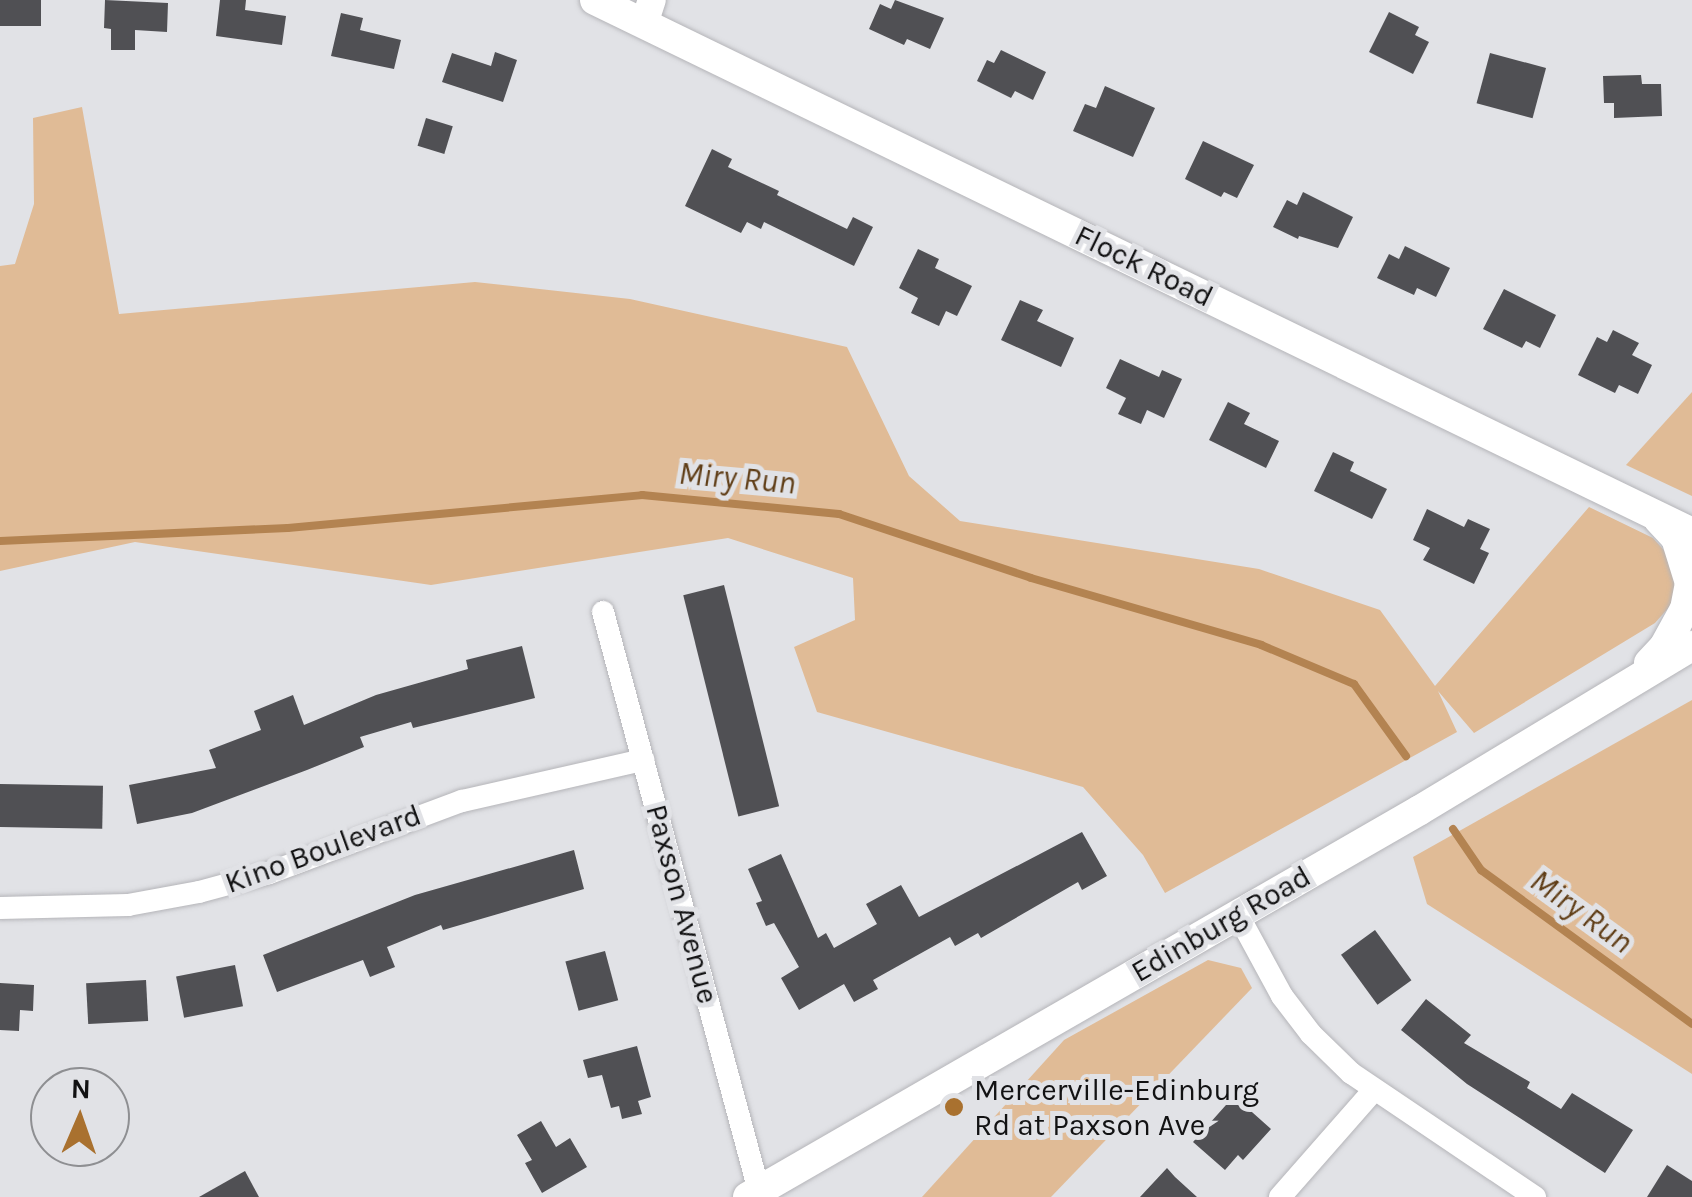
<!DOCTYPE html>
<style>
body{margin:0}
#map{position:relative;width:1692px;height:1197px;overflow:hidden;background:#e1e2e6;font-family:Karla,sans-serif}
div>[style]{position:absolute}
.green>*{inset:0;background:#e0bb96}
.stream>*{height:8px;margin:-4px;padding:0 4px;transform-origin:4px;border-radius:4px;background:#b38351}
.building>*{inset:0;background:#505054;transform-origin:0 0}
.roads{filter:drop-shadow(0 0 2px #b5b5b9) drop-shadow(0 0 2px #b5b5b9)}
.minor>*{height:22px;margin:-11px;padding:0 11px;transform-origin:11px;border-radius:11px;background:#fff}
.tertiary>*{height:28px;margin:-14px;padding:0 14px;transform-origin:14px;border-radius:14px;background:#fff}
.secondary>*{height:30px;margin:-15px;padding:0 15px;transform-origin:15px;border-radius:15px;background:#fff}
.dots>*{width:28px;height:28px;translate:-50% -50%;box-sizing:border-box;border:5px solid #e1e2e6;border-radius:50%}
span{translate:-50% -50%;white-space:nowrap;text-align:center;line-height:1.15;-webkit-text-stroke:10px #e1e2e6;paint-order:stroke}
.street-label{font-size:30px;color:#121213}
.poi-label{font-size:30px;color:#121213}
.left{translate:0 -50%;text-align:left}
.water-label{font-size:32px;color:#603e17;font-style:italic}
.north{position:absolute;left:30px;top:1067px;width:100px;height:100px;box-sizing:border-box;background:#e1e2e6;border:2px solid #8e8f92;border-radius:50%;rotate:2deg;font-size:28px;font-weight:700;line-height:40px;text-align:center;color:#121213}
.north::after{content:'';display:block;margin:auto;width:35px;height:45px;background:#a9712f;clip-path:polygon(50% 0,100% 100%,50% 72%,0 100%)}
</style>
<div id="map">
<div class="green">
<i style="clip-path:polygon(82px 107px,119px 314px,475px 282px,630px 299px,847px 347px,909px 476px,960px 521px,1259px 569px,1380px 610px,1435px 686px,1589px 507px,1653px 538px,1670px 557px,1678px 583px,1671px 605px,1655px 623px,1474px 733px,1438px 691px,1457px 732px,1165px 893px,1143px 855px,1083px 787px,817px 712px,794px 647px,855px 620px,853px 578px,728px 538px,431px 585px,135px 542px,0 571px,0 266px,15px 264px,34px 204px,33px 118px)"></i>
<i style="clip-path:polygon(1692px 392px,1692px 496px,1626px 465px)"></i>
<i style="clip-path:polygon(1692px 700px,1692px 1074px,1427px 904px,1413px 857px)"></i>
<i style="clip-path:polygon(1208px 960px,1241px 968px,1252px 988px,1051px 1197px,922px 1197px,1064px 1040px)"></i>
</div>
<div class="stream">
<i style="left:0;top:541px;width:288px;rotate:-2.6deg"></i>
<i style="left:288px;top:528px;width:356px;rotate:-5.3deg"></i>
<i style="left:642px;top:495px;width:198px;rotate:5.5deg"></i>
<i style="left:839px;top:514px;width:202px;rotate:18.4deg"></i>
<i style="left:1031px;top:578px;width:240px;rotate:16.2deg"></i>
<i style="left:1261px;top:645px;width:101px;rotate:22.8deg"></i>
<i style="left:1354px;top:684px;width:89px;rotate:54.2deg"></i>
<i style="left:1453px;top:829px;width:50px;rotate:55.7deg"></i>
<i style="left:1481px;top:870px;width:261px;rotate:36.1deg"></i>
</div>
<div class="building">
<i style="left:0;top:0;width:41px;height:26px"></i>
<i style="clip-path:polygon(105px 0,168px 3px,167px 32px,135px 30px,135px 50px,111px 50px,111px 29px,104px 28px)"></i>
<i style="clip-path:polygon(220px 0,246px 0,245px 10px,286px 16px,282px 45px,216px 36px)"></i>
<i style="clip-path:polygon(895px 0,944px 18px,930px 49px,907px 39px,904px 45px,869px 29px,880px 4px,891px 9px)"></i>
<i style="clip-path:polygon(1389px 12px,1419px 27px,1415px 35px,1429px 42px,1413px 74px,1369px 52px)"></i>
<i style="clip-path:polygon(341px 13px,363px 18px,360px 30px,401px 40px,394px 69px,331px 56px)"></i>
<i style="clip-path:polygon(1001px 50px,1046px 72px,1033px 100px,1015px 91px,1011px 98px,977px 81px,987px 60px,994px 63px)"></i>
<i style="clip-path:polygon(495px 52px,517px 60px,503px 102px,442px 82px,452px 53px,491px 66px)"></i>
<i style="left:1490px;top:53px;width:58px;height:52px;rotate:15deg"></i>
<i style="clip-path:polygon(1641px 75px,1642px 84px,1661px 84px,1662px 116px,1614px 118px,1614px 103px,1604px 103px,1603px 76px)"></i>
<i style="clip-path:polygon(1105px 86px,1155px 108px,1133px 157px,1073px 131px,1085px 104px,1096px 108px)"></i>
<i style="left:426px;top:118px;width:28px;height:29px;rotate:17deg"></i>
<i style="clip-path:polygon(1203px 141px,1254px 165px,1237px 198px,1224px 192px,1221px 197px,1185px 179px)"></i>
<i style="clip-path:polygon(712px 149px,732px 159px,728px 167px,779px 191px,777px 195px,847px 229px,853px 217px,873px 227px,854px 266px,764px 222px,761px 229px,747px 222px,741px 233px,685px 206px)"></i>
<i style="clip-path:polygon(1303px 192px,1353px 217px,1338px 248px,1299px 236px,1298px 239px,1273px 227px,1287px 200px,1297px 205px)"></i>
<i style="clip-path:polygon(1405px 246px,1450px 268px,1436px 297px,1417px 288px,1414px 295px,1377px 278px,1389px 254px,1399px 259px)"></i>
<i style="clip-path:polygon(918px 249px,939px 259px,935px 268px,972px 286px,957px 316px,946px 311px,939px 326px,911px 313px,918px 298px,899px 288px)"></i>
<i style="clip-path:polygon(1504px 289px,1556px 315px,1540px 348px,1526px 341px,1522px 348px,1483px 329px)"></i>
<i style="clip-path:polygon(1020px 300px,1043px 310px,1037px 321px,1074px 338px,1061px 367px,1001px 340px)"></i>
<i style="clip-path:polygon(1613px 330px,1639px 343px,1632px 355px,1652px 365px,1638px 394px,1619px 385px,1615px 393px,1578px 375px,1597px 337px,1607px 342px)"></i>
<i style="clip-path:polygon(1120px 359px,1159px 377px,1162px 370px,1182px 379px,1164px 418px,1147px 410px,1141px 424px,1118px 414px,1126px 398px,1106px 388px)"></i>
<i style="clip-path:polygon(1228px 402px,1250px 413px,1244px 424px,1279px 441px,1266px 468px,1209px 440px)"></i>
<i style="clip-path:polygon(1333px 452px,1354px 462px,1350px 471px,1387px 489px,1372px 519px,1314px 491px)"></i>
<i style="clip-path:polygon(1427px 509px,1464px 527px,1468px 519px,1490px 529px,1480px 549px,1489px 553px,1474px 584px,1423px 560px,1430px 548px,1413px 540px)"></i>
<i style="left:724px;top:585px;width:228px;height:42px;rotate:76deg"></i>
<i style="clip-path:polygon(522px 646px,535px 698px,413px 728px,411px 722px,360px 737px,364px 747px,307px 770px,192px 813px,137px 824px,129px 785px,216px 768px,209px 750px,261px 730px,254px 711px,293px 695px,304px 725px,376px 695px,468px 669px,466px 660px)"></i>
<i style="left:0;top:784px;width:103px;height:43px;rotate:1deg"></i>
<i style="clip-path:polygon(1082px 832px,1107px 876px,1082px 890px,1078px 882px,981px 938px,978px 933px,955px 946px,950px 937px,873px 980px,878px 989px,854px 1002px,844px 984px,799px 1010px,781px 978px,799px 967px,774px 923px,766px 926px,756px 903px,762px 901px,748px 869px,781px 854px,818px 938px,826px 933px,834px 948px,877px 924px,866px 904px,901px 885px,919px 917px)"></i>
<i style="clip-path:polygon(574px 850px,584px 889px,443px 930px,441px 925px,387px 947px,395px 967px,370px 977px,363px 960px,277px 992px,263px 955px,415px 895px)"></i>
<i style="left:1375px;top:930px;width:62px;height:42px;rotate:54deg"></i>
<i style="left:605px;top:951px;width:51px;height:41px;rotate:75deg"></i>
<i style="left:235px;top:965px;width:42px;height:60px;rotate:79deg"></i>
<i style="left:146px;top:980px;width:41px;height:60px;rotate:87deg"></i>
<i style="clip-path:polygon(0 983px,34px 985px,33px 1011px,20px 1010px,19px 1031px,0 1030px)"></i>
<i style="clip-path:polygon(1426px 999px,1471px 1035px,1464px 1043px,1530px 1082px,1527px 1088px,1561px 1109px,1572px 1093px,1633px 1130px,1605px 1173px,1467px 1084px,1401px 1030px)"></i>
<i style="clip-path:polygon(637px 1046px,651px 1097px,638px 1101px,642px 1114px,622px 1119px,619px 1106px,611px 1108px,602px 1075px,588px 1078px,583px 1060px)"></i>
<i style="clip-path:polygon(1234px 1096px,1271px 1129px,1243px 1160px,1238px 1155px,1225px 1170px,1193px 1142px)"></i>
<i style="clip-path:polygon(541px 1121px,556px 1147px,570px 1138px,587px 1167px,542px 1193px,525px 1163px,532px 1160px,517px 1135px)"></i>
<i style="clip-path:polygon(1667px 1165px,1692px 1181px,1692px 1197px,1647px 1197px)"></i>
<i style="clip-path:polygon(1167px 1168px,1175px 1177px,1197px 1197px,1140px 1197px)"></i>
<i style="clip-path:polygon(245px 1171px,259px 1197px,199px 1197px)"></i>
</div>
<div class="roads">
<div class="minor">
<i style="left:603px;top:612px;width:600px;rotate:74.92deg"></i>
<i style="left:0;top:908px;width:128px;rotate:-1.3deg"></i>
<i style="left:128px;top:905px;width:72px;rotate:-10.4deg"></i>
<i style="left:199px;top:892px;width:73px;rotate:-15.2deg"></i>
<i style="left:269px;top:873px;width:206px;rotate:-20.5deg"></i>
<i style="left:462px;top:801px;width:186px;rotate:-12.8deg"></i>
<i style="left:1238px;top:915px;width:92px;rotate:61.5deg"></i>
<i style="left:1282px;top:996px;width:48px;rotate:52.7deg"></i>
<i style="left:1311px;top:1034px;width:56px;rotate:44.3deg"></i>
<i style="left:1351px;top:1073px;width:222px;rotate:34deg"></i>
<i style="left:1280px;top:1197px;width:142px;rotate:-48.7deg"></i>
</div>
<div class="tertiary">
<i style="left:644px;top:24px;width:25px;rotate:-72deg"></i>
</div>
<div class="secondary">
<i style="left:595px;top:0;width:1220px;rotate:25.91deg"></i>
<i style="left:1649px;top:663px;width:22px;rotate:-47deg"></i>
<i style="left:1664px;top:647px;width:43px;rotate:-61.1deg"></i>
<i style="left:1685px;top:609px;width:26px;rotate:-79deg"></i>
<i style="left:1690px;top:583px;width:47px;rotate:-107.3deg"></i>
<i style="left:1676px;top:538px;width:25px;rotate:-133deg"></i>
<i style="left:748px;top:1197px;width:775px;rotate:-29.94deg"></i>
<i style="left:1420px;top:810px;width:318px;rotate:-31.1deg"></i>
</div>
</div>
<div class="dots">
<i style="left:954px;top:1107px;background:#a9712f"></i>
</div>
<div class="street-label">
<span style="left:1144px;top:266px;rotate:26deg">Flock Road</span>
<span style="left:323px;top:849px;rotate:-20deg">Kino Boulevard</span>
<span style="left:682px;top:904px;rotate:75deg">Paxson Avenue</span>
<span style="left:1221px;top:924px;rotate:-30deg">Edinburg Road</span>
</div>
<div class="poi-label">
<span class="left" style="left:974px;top:1107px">Mercerville-Edinburg<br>Rd at Paxson Ave</span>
</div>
<div class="water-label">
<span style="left:737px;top:479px;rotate:5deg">Miry Run</span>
<span style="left:1581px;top:912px;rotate:36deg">Miry Run</span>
</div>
<div class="north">N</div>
</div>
